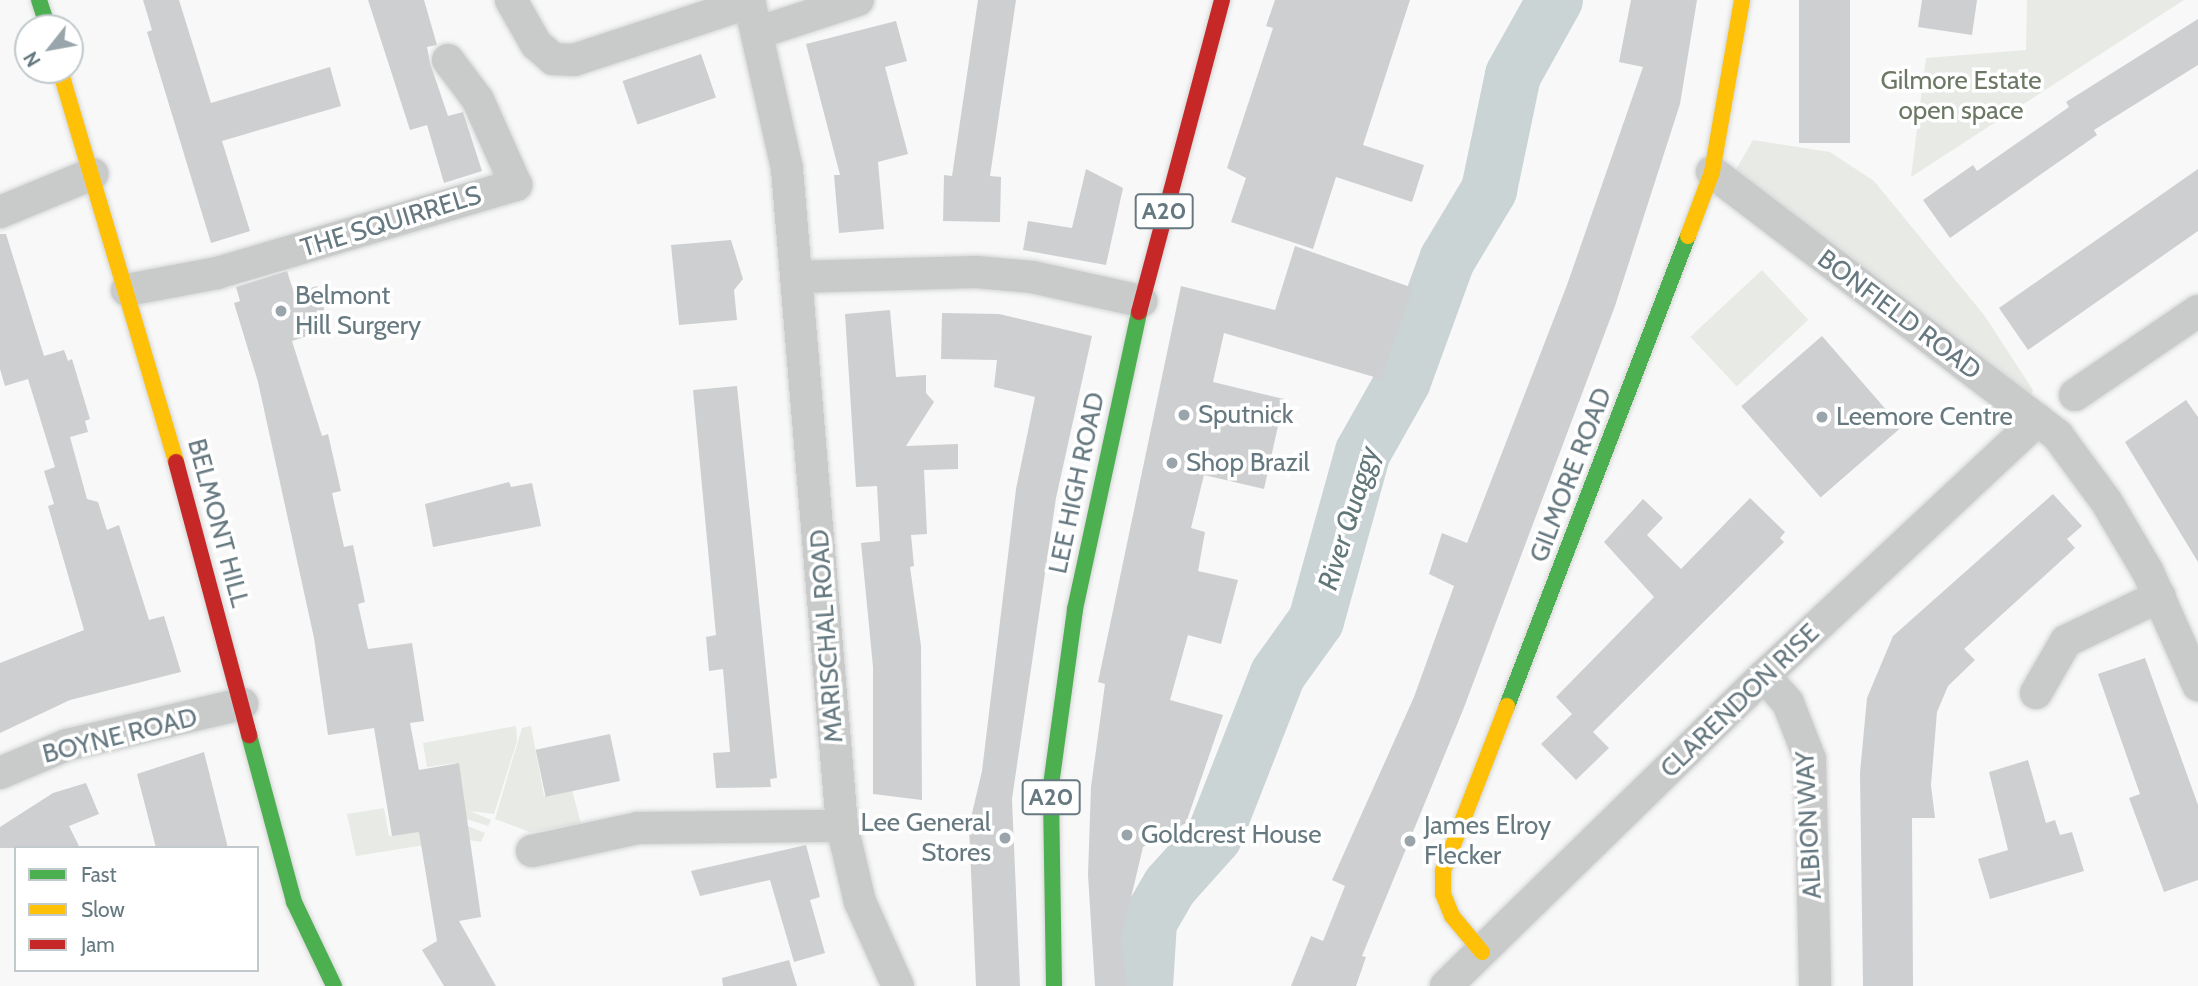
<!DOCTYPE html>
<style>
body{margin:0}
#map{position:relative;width:2198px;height:986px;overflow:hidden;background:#f8f8f8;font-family:Cabin,sans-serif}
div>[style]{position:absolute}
.green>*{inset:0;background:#e8eae6;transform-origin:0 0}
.river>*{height:56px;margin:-28px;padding:0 28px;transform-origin:28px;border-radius:28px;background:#cad4d5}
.building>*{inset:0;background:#cecfd0;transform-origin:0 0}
.roads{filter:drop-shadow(0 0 2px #d4d5d6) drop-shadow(0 0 2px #d4d5d6)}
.street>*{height:32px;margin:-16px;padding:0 16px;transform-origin:16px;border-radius:16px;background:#c9cbcb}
.fast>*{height:16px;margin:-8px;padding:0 8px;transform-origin:8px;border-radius:8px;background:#4caf50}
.slow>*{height:16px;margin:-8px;padding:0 8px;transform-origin:8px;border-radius:8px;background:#ffc107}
.jam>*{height:16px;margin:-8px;padding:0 8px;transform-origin:8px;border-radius:8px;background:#c62828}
.dots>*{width:19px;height:19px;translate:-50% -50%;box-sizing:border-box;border:4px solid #fff;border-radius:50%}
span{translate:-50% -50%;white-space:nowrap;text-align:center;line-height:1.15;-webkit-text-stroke:7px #fff;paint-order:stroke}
.shield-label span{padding:2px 5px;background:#fff;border:2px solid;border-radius:5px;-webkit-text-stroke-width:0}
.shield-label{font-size:24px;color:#667980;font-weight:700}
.park-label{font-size:26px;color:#6c7865}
.street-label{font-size:26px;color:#667980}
.poi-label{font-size:26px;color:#667980}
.left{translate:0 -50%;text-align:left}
.right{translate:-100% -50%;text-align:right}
.water-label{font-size:28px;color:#61777a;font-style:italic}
.legend{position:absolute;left:14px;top:846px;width:245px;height:126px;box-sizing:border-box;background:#fff;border:2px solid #c2c9cc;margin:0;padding:9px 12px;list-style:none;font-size:21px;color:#667980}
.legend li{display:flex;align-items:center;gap:14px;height:35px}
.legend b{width:35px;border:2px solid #c2c9cc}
.north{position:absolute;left:14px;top:14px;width:70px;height:70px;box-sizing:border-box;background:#fff;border:2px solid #c2c9cc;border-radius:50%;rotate:239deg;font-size:19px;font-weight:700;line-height:28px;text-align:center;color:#667980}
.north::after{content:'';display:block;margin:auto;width:24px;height:32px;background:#99a5aa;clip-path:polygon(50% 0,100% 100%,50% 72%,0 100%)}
</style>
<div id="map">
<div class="green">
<i style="clip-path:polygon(2027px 0,2184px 0,1911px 177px,1926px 58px,2026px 50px)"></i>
<i style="clip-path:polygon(1753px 140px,1830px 152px,1874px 181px,1984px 315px,2033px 390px,2029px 400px,1845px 252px,1734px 173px)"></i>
<i style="left:1762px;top:270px;width:68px;height:98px;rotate:47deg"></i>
<i style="clip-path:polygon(516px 726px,517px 741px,494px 814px,470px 811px,491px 820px,488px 826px,466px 819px,465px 825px,485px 833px,481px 842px,462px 839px,356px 856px,347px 814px,384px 808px,389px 836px,425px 830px,461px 801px,455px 763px,427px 767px,423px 743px)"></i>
<i style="clip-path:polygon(531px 726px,544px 796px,572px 790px,581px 824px,530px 832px,495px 819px,522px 728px)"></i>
</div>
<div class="river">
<i style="left:1145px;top:986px;width:64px;rotate:-86.4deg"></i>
<i style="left:1149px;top:922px;width:42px;rotate:-59.7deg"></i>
<i style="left:1170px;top:886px;width:66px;rotate:-48.1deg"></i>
<i style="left:1214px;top:837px;width:175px;rotate:-68.6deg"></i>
<i style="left:1278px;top:674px;width:65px;rotate:-54.4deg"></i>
<i style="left:1316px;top:621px;width:175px;rotate:-74.5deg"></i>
<i style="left:1363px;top:452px;width:81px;rotate:-60.6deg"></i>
<i style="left:1403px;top:381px;width:129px;rotate:-70deg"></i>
<i style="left:1447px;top:260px;width:82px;rotate:-59deg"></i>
<i style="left:1489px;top:190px;width:117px;rotate:-78.2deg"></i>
<i style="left:1513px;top:75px;width:86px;rotate:-60.8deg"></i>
</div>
<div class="building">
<i style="clip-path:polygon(143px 0,179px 0,211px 103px,330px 67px,341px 106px,222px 141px,250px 231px,211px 243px,147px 32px,152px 30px)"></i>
<i style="clip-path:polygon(368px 0,424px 0,437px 45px,427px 47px,430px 63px,448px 116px,463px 112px,482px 171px,444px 183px,427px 125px,410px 130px)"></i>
<i style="clip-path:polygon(978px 0,1016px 0,990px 176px,1001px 177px,1000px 222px,943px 221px,944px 175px,952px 176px)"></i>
<i style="clip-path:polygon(1275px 0,1410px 0,1363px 145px,1424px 165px,1412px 202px,1336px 177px,1313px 249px,1231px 222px,1246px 178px,1227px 168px,1273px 28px,1266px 26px)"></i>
<i style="clip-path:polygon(1631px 0,1697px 0,1680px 104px,1615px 306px,1463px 710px,1362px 956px,1366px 957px,1356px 986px,1291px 986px,1311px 936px,1323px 941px,1345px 886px,1332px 880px,1414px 697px,1454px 586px,1429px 574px,1442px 533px,1467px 543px,1567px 285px,1643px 67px,1619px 62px)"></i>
<i style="left:1799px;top:0;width:51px;height:143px"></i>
<i style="clip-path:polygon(1922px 0,1977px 0,1972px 35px,1918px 27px)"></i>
<i style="clip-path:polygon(2198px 19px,2198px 65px,2094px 130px,2097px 135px,1950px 238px,1923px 200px,1973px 165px,1977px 171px,2069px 107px,2066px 102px)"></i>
<i style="clip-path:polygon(896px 21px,907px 61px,885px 67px,908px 154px,878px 162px,884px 229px,839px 233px,834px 175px,840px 175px,806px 44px)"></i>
<i style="left:701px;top:54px;width:46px;height:83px;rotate:71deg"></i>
<i style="clip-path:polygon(1086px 169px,1123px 188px,1106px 265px,1023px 250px,1028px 221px,1072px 228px)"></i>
<i style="clip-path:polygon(2198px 169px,2198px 231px,2028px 350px,1999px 308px)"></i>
<i style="clip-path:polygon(0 234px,6px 234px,44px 356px,64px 350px,68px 361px,72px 359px,90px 419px,85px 421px,88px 432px,70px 437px,87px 499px,98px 502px,107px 530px,119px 525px,149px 620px,164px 616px,181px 672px,70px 700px,0 733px,0 663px,84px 630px,48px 506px,54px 504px,44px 471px,55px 467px,28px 379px,5px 386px,0 369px)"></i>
<i style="clip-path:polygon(731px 240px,743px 279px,734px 290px,737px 320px,679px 325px,671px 245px)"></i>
<i style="clip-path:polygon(1295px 246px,1413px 288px,1381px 379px,1224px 333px,1213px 382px,1284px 399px,1264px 489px,1204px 475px,1191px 528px,1205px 532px,1198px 571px,1238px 580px,1221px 644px,1188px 635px,1170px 700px,1223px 715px,1186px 823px,1143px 847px,1121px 940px,1127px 986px,1095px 986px,1088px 875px,1091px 787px,1105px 684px,1098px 682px,1181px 286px,1275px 310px)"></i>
<i style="clip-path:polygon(287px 271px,294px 293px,317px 286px,330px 329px,292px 341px,322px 436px,328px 434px,341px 491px,332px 493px,344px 547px,353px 545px,365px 602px,358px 604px,368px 649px,412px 643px,424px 721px,410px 723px,419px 770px,459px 763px,481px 917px,459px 921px,496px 986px,444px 986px,422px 950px,437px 941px,419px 832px,392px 836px,374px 728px,328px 735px,314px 638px,258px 382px,234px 303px,240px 301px,236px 287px)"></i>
<i style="clip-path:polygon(890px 310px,896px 377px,926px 375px,926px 393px,934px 402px,906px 446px,958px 444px,958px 469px,924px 470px,927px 534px,911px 535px,914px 566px,910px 567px,921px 646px,922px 800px,873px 794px,873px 667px,861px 543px,880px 541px,877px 486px,856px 487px,845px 314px)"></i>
<i style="clip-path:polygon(942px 313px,999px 314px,1092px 336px,1056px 498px,1012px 799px,1020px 986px,976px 986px,969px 826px,982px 771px,1016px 489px,1035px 397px,994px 387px,997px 360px,941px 359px)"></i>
<i style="left:1822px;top:336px;width:121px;height:107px;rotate:49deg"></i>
<i style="clip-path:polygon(737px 386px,777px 778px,770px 779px,771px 787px,716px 788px,713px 753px,730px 752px,723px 669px,709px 671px,706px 637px,716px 635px,693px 390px)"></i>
<i style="clip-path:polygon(2186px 400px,2198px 417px,2198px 562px,2125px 442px)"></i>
<i style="clip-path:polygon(509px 482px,511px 487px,532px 483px,541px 526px,433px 547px,425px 504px)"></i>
<i style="clip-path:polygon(2053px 494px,2082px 526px,2067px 539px,2075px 548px,1964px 649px,1975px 660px,1948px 686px,1937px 712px,1931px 785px,1935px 818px,1912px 818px,1913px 986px,1863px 986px,1860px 773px,1867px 698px,1893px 636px)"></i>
<i style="clip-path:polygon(1750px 498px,1785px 532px,1780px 538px,1784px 542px,1593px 732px,1609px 748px,1576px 780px,1541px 744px,1572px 714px,1556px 697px,1654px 597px,1604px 542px,1643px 499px,1663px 518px,1647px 535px,1681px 569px)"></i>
<i style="clip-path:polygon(2145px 658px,2198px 805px,2198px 880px,2164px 892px,2129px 798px,2140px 794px,2098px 674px)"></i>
<i style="left:610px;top:734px;width:48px;height:76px;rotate:78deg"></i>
<i style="clip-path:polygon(204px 752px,228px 848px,156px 848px,137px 774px)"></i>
<i style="clip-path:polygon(2028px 760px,2046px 823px,2055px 820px,2060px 835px,2072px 832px,2084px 871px,1990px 899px,1978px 859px,2008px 850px,1989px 772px)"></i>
<i style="clip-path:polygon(86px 783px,99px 814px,69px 826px,80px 848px,0 848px,0 827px,53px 793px)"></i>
<i style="clip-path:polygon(806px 845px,820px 897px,810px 900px,825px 953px,794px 962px,770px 880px,700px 896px,691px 871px)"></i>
<i style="clip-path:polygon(789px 960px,797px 986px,723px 986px,722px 978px)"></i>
</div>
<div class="roads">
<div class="street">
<i style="left:511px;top:0;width:51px;rotate:60.4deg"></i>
<i style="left:536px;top:44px;width:23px;rotate:41deg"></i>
<i style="left:553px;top:59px;width:21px;rotate:3deg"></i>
<i style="left:574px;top:60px;width:185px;rotate:-18.2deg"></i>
<i style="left:749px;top:0;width:173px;rotate:77.3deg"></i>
<i style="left:787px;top:169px;width:659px;rotate:85.21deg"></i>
<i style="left:842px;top:826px;width:78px;rotate:76.7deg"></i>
<i style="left:860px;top:902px;width:92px;rotate:65.7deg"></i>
<i style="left:760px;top:32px;width:103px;rotate:-18.1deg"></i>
<i style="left:1712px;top:172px;width:435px;rotate:37.3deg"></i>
<i style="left:2058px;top:436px;width:81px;rotate:53.6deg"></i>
<i style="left:2106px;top:501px;width:82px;rotate:59.4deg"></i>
<i style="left:2148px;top:572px;width:124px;rotate:66.1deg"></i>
<i style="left:0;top:212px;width:100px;rotate:-22.4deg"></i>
<i style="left:796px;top:277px;width:180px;rotate:-1.6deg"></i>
<i style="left:976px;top:272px;width:56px;rotate:5.1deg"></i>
<i style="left:1032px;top:277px;width:112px;rotate:12.4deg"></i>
<i style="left:127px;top:290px;width:92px;rotate:-10.7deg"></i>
<i style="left:217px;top:273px;width:312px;rotate:-16.4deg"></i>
<i style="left:516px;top:185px;width:93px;rotate:-114.1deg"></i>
<i style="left:478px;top:100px;width:50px;rotate:-126.9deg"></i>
<i style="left:2075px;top:395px;width:149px;rotate:-34.3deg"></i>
<i style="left:1764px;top:676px;width:36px;rotate:48deg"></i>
<i style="left:1788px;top:703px;width:60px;rotate:68.6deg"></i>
<i style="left:1810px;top:759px;width:227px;rotate:88.7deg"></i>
<i style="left:2036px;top:693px;width:60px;rotate:-60deg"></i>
<i style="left:2066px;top:641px;width:104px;rotate:-25.6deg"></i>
<i style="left:0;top:773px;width:73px;rotate:-22.7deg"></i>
<i style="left:67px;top:745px;width:180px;rotate:-13.2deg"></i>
<i style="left:532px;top:851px;width:108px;rotate:-12.2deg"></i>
<i style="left:638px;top:828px;width:204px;rotate:-0.6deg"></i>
<i style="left:1446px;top:986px;width:444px;rotate:-44.3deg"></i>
<i style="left:1764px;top:676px;width:375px;rotate:-43.1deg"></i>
</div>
<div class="fast">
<i style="left:39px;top:0;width:29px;rotate:72deg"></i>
<i style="left:1507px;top:706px;width:504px;rotate:-68.94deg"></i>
<i style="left:249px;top:735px;width:173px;rotate:74.9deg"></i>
<i style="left:294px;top:902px;width:93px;rotate:64.5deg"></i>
<i style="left:1054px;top:986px;width:201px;rotate:-90.9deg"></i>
<i style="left:1051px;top:785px;width:178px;rotate:-82.2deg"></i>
<i style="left:1075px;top:609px;width:304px;rotate:-77.8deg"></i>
</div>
<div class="slow">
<i style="left:60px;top:70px;width:409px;rotate:73.5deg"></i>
<i style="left:1688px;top:236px;width:68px;rotate:-69.4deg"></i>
<i style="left:1712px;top:172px;width:175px;rotate:-80.1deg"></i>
<i style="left:1482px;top:952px;width:47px;rotate:-129.8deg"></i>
<i style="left:1452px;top:916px;width:24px;rotate:-112deg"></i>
<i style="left:1443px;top:894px;width:23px;rotate:-90deg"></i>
<i style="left:1443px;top:871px;width:177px;rotate:-68.8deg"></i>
</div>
<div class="jam">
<i style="left:1139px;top:312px;width:323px;rotate:-75.1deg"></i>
<i style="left:176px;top:462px;width:283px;rotate:75deg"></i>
</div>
</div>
<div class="dots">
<i style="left:281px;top:311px;background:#99a5aa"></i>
<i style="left:1184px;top:415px;background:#99a5aa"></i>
<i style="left:1822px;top:417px;background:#99a5aa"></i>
<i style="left:1172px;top:463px;background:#99a5aa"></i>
<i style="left:1127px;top:835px;background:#99a5aa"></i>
<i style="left:1005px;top:838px;background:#99a5aa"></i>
<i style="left:1410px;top:841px;background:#99a5aa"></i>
</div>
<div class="shield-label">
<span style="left:1164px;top:211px">A20</span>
<span style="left:1051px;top:797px">A20</span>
</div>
<div class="park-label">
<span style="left:1961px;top:96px">Gilmore Estate<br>open space</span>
</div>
<div class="street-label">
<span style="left:391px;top:222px;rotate:-17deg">THE SQUIRRELS</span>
<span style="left:1899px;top:315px;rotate:37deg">BONFIELD ROAD</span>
<span style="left:1571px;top:475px;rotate:-69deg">GILMORE ROAD</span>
<span style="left:1077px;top:483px;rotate:-78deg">LEE HIGH ROAD</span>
<span style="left:218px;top:523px;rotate:75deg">BELMONT HILL</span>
<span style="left:827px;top:636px;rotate:-94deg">MARISCHAL ROAD</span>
<span style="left:1740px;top:701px;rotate:-44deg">CLARENDON RISE</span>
<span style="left:120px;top:736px;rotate:-14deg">BOYNE ROAD</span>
<span style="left:1809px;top:825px;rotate:-93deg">ALBION WAY</span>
</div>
<div class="poi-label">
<span class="left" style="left:295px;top:311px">Belmont<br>Hill Surgery</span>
<span class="left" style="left:1198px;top:415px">Sputnick</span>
<span class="left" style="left:1836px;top:417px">Leemore Centre</span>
<span class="left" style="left:1186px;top:463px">Shop Brazil</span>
<span class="right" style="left:991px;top:838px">Lee General<br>Stores</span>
<span class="left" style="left:1424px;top:841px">James Elroy<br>Flecker</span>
<span class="left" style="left:1141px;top:835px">Goldcrest House</span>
</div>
<div class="water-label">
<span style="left:1348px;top:518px;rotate:-73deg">River Quaggy</span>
</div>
<ul class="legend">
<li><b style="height:9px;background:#4caf50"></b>Fast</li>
<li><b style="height:9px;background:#ffc107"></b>Slow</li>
<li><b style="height:9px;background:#c62828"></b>Jam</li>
</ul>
<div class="north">N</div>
</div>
